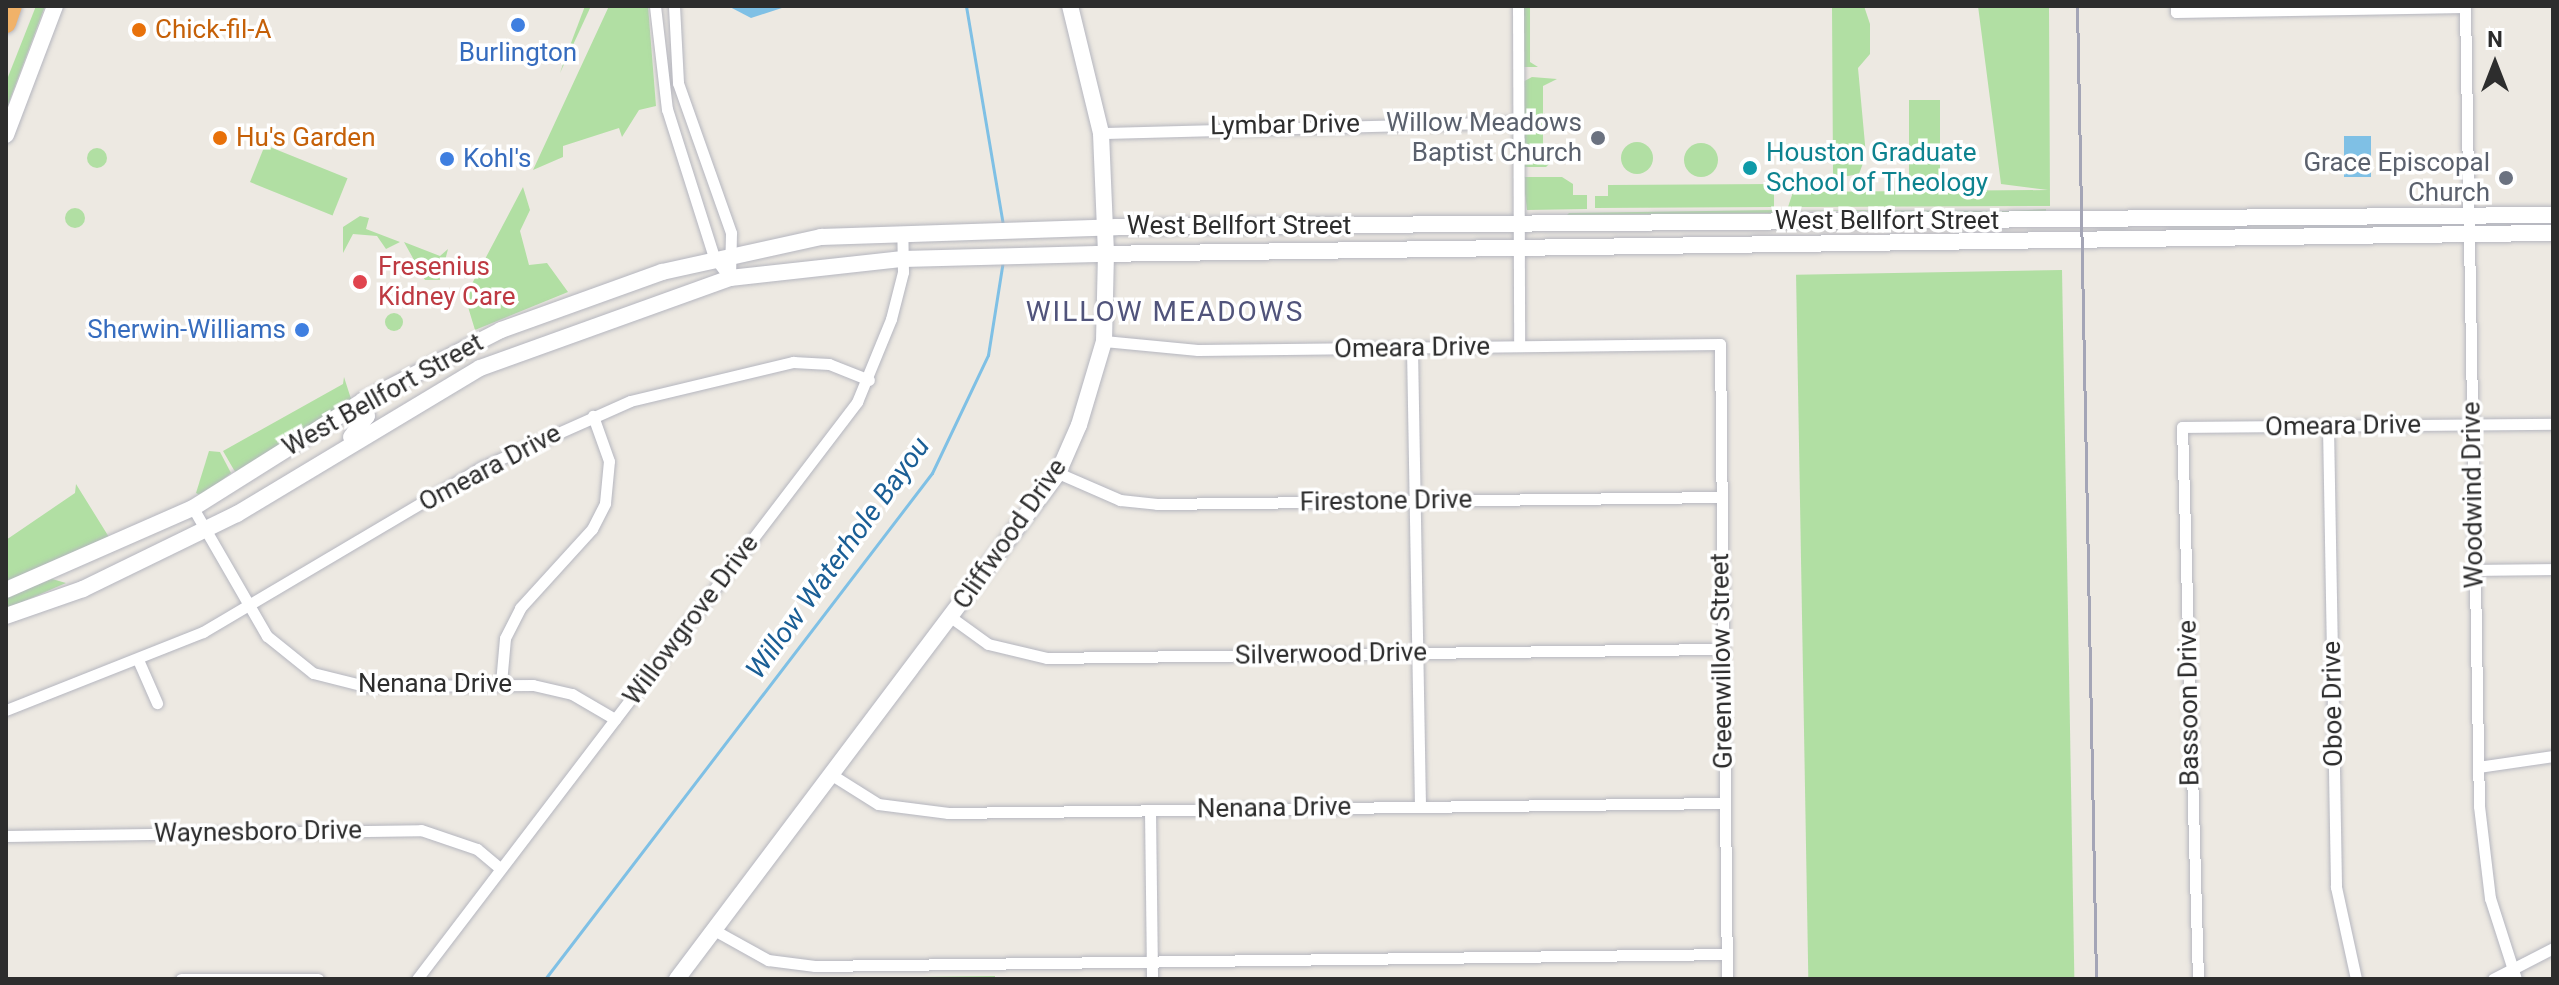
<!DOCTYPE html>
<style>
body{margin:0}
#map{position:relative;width:2559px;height:985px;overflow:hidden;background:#ede9e2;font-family:Roboto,sans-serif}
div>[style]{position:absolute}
.green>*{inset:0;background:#b1dfa3;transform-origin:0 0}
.round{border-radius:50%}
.water>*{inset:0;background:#7fc0e5;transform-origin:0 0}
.stream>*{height:3px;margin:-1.5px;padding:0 1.5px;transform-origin:1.5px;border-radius:1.5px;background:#7fc0e5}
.roads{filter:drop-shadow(0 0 2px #b5b6bf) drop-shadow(0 0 2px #b5b6bf)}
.street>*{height:11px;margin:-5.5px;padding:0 5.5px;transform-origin:5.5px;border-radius:5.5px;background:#fff}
.secondary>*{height:16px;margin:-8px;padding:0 8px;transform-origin:8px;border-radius:8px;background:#fff}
.highway>*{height:20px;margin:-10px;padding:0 10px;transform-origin:10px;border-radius:10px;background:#f1b269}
.rail>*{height:3px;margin:-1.5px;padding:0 1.5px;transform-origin:1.5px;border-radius:1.5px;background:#a4a5b6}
.dots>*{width:22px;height:22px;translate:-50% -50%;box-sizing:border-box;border:4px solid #fff;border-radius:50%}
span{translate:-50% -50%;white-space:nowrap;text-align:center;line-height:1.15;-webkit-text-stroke:7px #fff;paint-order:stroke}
.food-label{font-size:26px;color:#c56008}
.left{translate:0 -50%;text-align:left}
.shop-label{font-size:26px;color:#366cbe}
.right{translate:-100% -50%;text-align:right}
.worship-label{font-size:26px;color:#5b616d}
.street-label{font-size:26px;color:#2d2d2d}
.culture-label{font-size:26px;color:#0d838f}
.health-label{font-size:26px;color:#be3a42}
.neighbourhood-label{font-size:28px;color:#51547b;letter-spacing:2px}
.water-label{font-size:28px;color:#1a5e95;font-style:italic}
.frame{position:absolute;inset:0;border:8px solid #2d2d2d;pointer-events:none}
.north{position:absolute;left:2455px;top:24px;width:80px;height:80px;-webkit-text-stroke:6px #fff;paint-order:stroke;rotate:0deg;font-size:22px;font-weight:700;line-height:32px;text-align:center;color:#2d2d2d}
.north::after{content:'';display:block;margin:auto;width:28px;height:36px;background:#2d2d2d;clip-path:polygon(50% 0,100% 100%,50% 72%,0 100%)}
</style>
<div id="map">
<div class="green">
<i style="clip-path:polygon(36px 6px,45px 6px,6px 110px,6px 82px)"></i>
<i style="clip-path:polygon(585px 6px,591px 6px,560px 73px,563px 64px)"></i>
<i style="clip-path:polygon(609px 6px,648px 6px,656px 106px,639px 110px,622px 137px,619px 128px,563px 146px,563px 157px,533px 170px)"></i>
<i style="clip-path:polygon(1521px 6px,1530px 6px,1530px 62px,1538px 67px,1523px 67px)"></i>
<i style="clip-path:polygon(1832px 6px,1864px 6px,1870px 24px,1870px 54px,1858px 68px,1866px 155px,1859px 174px,1848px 176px,1833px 175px)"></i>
<i style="clip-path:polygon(1978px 6px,2049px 6px,2050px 206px,1788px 207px,1796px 183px,1797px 192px,2048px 190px,2001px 184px)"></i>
<i style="clip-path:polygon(1532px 77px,1557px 79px,1543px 86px,1543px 159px,1552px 161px,1546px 167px,1523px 167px,1521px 83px)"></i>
<i style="left:1909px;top:100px;width:31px;height:80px"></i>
<i class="round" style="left:1621px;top:142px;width:32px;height:32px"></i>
<i class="round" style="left:1684px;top:143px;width:34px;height:34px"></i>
<i style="left:265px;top:145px;width:89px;height:40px;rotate:22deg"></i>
<i class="round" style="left:87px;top:148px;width:20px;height:20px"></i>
<i style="clip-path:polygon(1523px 177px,1562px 177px,1573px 184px,1573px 195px,1587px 195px,1587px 209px,1527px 210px)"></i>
<i style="clip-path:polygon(1774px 184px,1774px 207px,1595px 208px,1595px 196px,1608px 196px,1608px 185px)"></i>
<i style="clip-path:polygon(523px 187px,530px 210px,520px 231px,529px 265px,547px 263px,568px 292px,475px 330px,465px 297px)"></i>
<i class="round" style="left:65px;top:208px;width:20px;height:20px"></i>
<i style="clip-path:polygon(2046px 209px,2046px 214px,1787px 210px,2008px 211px)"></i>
<i style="clip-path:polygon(1775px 210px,1773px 213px,1567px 215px,1569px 213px)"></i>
<i style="clip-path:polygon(360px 216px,369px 218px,366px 229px,400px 242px,386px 249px,377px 236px,353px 234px,343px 253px,343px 227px)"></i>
<i style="clip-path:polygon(404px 242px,440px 256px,448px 249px,440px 280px,425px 280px)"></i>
<i style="left:2062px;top:270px;width:709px;height:266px;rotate:89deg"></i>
<i class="round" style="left:385px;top:313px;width:18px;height:18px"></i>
<i style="clip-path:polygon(344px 377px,352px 402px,239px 475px,234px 470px,223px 451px,343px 384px)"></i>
<i style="clip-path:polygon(209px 451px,220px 452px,231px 473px,202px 496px,196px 493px)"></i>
<i style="clip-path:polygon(76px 484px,112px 542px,6px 583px,6px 540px,75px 493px)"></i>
<i style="clip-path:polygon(52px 579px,66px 583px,6px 609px,6px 597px)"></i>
<i style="clip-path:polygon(995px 976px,995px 979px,732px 979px,752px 979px)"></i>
</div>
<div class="water">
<i style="clip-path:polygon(728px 6px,788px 6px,751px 18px)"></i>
<i style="left:2344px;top:136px;width:27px;height:41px"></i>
</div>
<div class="stream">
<i style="left:966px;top:6px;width:222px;rotate:80.4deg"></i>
<i style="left:545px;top:979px;width:637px;rotate:-52.59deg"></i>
<i style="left:932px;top:473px;width:131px;rotate:-64.6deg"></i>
<i style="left:988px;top:355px;width:96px;rotate:-81deg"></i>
</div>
<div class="roads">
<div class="street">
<i style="left:655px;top:6px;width:104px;rotate:83.4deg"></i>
<i style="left:667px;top:109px;width:155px;rotate:72.4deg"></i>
<i style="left:714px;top:257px;width:26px;rotate:53deg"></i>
<i style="left:674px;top:6px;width:77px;rotate:87deg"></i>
<i style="left:678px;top:83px;width:159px;rotate:70.5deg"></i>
<i style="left:731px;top:233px;width:45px;rotate:91.3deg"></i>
<i style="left:1518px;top:6px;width:340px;rotate:89.8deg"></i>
<i style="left:2176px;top:6px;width:6px;rotate:90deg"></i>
<i style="left:2176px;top:12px;width:289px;rotate:-1deg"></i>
<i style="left:2465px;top:6px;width:800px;rotate:89deg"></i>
<i style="left:2479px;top:806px;width:93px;rotate:83.2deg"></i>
<i style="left:2490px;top:898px;width:85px;rotate:72.2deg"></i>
<i style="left:1101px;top:133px;width:417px;rotate:-1.5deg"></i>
<i style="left:1104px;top:341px;width:94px;rotate:5.5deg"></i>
<i style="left:1198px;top:350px;width:522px;rotate:-0.66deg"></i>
<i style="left:1720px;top:344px;width:635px;rotate:89.37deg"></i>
<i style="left:1412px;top:348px;width:459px;rotate:89deg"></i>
<i style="left:2328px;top:426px;width:461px;rotate:89deg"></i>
<i style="left:2336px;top:887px;width:94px;rotate:77.7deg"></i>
<i style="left:1058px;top:473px;width:68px;rotate:23.5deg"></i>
<i style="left:1120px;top:500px;width:37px;rotate:6deg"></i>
<i style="left:1157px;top:504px;width:563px;rotate:-0.71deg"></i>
<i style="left:193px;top:508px;width:148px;rotate:60deg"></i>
<i style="left:267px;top:636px;width:59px;rotate:38.8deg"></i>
<i style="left:313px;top:673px;width:54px;rotate:14deg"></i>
<i style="left:365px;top:686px;width:168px;rotate:-0.3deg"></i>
<i style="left:533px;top:685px;width:40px;rotate:13deg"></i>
<i style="left:572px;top:694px;width:50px;rotate:30.2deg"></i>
<i style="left:2474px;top:570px;width:79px;rotate:-0.7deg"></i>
<i style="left:952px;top:618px;width:44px;rotate:35.8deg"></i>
<i style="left:988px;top:644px;width:61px;rotate:13.3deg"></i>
<i style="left:1047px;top:658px;width:674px;rotate:-0.77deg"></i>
<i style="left:139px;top:662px;width:45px;rotate:66.3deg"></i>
<i style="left:501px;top:683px;width:45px;rotate:-84.9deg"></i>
<i style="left:505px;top:638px;width:34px;rotate:-63deg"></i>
<i style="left:520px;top:608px;width:107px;rotate:-47.7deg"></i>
<i style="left:592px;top:529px;width:29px;rotate:-63deg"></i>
<i style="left:605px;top:503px;width:42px;rotate:-84.6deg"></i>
<i style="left:609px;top:461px;width:48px;rotate:-109.6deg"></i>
<i style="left:6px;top:710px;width:212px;rotate:-21.6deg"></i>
<i style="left:203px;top:632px;width:324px;rotate:-30.6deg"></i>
<i style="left:482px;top:467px;width:162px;rotate:-24deg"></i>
<i style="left:630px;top:401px;width:168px;rotate:-13.5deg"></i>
<i style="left:793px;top:362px;width:36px;rotate:3deg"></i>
<i style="left:829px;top:364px;width:43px;rotate:21.8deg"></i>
<i style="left:2478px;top:767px;width:76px;rotate:-8.3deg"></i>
<i style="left:832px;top:775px;width:54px;rotate:32.2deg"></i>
<i style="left:878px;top:804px;width:71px;rotate:7.3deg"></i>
<i style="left:948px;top:813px;width:777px;rotate:-0.74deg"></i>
<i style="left:1150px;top:810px;width:169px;rotate:89.3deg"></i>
<i style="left:6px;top:836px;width:415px;rotate:-0.8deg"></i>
<i style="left:421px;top:830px;width:59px;rotate:18.7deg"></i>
<i style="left:477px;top:849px;width:30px;rotate:40deg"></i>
<i style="left:714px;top:930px;width:62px;rotate:29.1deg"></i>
<i style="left:768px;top:960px;width:47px;rotate:7.3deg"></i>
<i style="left:815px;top:966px;width:911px;rotate:-0.75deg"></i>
<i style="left:181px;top:979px;width:137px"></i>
<i style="left:417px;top:979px;width:726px;rotate:-52.67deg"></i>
<i style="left:857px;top:402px;width:90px;rotate:-67.7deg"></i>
<i style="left:891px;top:319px;width:49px;rotate:-75.7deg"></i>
<i style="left:903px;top:272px;width:39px;rotate:-91deg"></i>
<i style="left:2198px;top:979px;width:552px;rotate:-91.66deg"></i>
<i style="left:2182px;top:427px;width:371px;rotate:-0.5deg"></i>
<i style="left:2493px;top:979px;width:68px;rotate:-27.3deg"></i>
</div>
<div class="secondary">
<i style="left:6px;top:135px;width:138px;rotate:-69.2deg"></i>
<i style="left:351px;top:437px;width:26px;rotate:-53deg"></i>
<i style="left:367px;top:416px;width:16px;rotate:-105deg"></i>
<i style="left:6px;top:590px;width:204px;rotate:-23.7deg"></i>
<i style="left:193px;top:508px;width:201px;rotate:-32.2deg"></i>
<i style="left:363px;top:401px;width:155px;rotate:-27.2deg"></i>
<i style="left:501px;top:330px;width:171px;rotate:-19.8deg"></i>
<i style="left:662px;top:272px;width:163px;rotate:-12.4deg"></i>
<i style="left:821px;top:237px;width:294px;rotate:-1.9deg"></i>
<i style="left:1115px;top:227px;width:1438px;rotate:-0.48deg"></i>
<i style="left:6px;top:616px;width:82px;rotate:-19.3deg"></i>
<i style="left:83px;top:589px;width:171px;rotate:-26deg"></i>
<i style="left:237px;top:514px;width:283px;rotate:-31deg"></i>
<i style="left:480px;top:368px;width:266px;rotate:-19.8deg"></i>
<i style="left:730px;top:278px;width:174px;rotate:-6.3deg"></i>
<i style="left:903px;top:259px;width:194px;rotate:-1.5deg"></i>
<i style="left:1097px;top:254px;width:1456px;rotate:-0.83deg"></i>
<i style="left:677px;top:979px;width:633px;rotate:-53.02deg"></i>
<i style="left:1058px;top:473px;width:52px;rotate:-66.4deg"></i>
<i style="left:1079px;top:425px;width:88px;rotate:-73.4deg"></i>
<i style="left:1104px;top:341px;width:88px;rotate:-88.7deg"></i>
<i style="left:1106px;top:253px;width:120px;rotate:-92.4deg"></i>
<i style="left:1101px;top:133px;width:131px;rotate:-103.7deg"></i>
</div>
<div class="highway">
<i style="left:6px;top:23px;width:18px;rotate:-71deg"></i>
</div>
</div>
<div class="rail">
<i style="left:2077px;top:6px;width:973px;rotate:88.88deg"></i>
</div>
<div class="dots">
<i style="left:518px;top:25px;background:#3f7fe0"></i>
<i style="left:139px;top:30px;background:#e8710a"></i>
<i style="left:220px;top:138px;background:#e8710a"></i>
<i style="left:1598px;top:138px;background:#6b7280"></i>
<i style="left:447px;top:159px;background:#3f7fe0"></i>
<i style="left:1750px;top:168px;background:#0f9aa8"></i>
<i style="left:2506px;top:178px;background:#6b7280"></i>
<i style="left:360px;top:282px;background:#e0444e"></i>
<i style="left:302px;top:330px;background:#3f7fe0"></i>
</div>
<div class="food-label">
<span class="left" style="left:155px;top:30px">Chick-fil-A</span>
<span class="left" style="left:236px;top:138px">Hu's Garden</span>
</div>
<div class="shop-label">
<span style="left:518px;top:53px">Burlington</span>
<span class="left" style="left:463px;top:159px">Kohl's</span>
<span class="right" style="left:286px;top:330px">Sherwin-Williams</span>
</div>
<div class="worship-label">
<span class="right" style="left:1582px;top:138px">Willow Meadows<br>Baptist Church</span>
<span class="right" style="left:2490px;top:178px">Grace Episcopal<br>Church</span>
</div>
<div class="street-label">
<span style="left:1285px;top:125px;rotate:-1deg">Lymbar Drive</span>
<span style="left:1887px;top:221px">West Bellfort Street</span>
<span style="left:1239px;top:226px">West Bellfort Street</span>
<span style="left:1412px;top:348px;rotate:-1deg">Omeara Drive</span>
<span style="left:383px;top:395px;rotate:-29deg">West Bellfort Street</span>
<span style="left:2343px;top:426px;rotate:-1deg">Omeara Drive</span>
<span style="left:490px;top:468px;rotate:-28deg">Omeara Drive</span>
<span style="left:2473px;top:495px;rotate:-91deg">Woodwind Drive</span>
<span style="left:1386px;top:501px;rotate:-1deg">Firestone Drive</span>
<span style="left:1010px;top:534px;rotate:-55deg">Cliffwood Drive</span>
<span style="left:691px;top:620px;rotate:-53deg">Willowgrove Drive</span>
<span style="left:1331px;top:654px;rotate:-1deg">Silverwood Drive</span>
<span style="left:1722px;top:661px;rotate:-91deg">Greenwillow Street</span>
<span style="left:435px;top:684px">Nenana Drive</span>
<span style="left:2189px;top:703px;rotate:-91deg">Bassoon Drive</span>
<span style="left:2333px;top:704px;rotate:-91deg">Oboe Drive</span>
<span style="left:1274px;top:808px;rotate:-1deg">Nenana Drive</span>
<span style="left:258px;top:832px;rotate:-1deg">Waynesboro Drive</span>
</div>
<div class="culture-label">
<span class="left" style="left:1766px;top:168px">Houston Graduate<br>School of Theology</span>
</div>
<div class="health-label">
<span class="left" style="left:378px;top:282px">Fresenius<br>Kidney Care</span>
</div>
<div class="neighbourhood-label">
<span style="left:1165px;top:312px">WILLOW MEADOWS</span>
</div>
<div class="water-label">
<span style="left:838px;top:558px;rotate:-54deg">Willow Waterhole Bayou</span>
</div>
<div class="frame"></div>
<div class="north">N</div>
</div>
